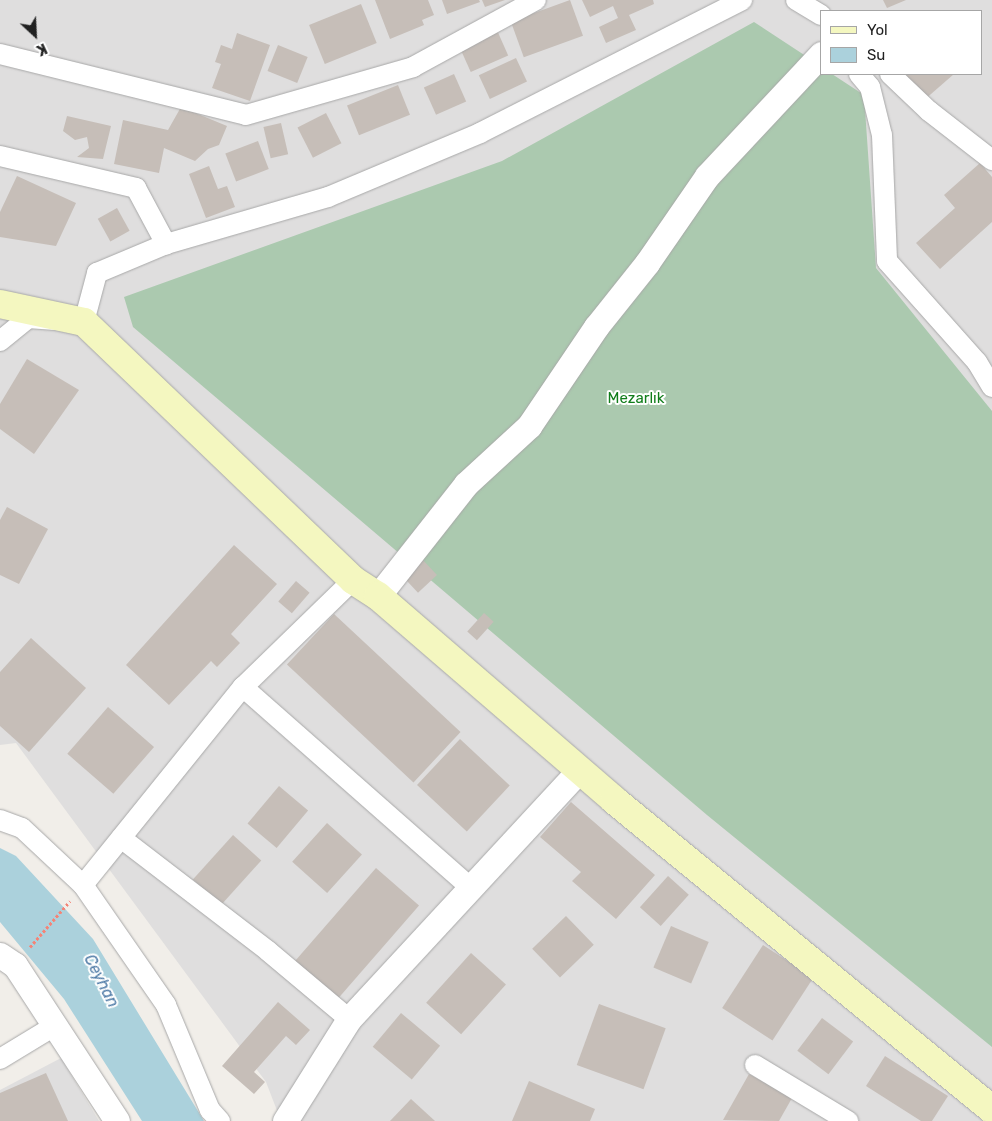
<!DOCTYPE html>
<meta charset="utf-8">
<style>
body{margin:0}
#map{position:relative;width:992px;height:1121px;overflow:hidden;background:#f1eee9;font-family:Rubik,sans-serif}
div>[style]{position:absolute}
.residential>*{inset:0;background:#dfdede}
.cemetery>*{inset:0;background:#abc9af}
.water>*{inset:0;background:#abd1dc}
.building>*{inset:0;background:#c6beb8;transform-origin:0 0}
.path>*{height:3px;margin-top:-1.5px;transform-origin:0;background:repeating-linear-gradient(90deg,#f48477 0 2.5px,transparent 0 5px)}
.roads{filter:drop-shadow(0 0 1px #a8a8a8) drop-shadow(0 0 1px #a8a8a8)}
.minor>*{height:20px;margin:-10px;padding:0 10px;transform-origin:10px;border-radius:10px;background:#fff}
.tertiary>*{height:25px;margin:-12.5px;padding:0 12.5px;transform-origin:12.5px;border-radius:12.5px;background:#fff}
.secondary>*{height:28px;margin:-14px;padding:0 14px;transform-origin:14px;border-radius:14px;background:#f4f7c0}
span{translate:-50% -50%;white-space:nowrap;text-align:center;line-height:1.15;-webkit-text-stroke:4px #fff;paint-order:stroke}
.park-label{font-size:15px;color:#117d1b}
.water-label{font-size:16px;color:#4e7aa6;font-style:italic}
.legend{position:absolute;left:820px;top:10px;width:162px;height:65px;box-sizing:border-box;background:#fff;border:1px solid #a6a6a6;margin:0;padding:6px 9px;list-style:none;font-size:15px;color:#212121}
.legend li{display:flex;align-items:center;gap:10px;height:25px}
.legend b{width:25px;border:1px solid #a6a6a6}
.north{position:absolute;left:10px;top:10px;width:50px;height:50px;-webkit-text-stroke:4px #fff;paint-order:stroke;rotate:155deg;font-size:14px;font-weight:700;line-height:20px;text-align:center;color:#212121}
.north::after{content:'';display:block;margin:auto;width:18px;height:22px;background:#212121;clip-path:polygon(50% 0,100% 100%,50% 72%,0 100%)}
</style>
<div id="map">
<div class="residential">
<i style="clip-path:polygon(evenodd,0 0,992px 0,992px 1121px,281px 1121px,266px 1082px,16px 743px,0 745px,0 0,821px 11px,981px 11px,981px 74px,821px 74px,821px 11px)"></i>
<i style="clip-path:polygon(61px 1058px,99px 1121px,0 1121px,0 1090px)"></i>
</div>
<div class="cemetery">
<i style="clip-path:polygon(754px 22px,821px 66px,821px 74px,832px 74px,864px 95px,876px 268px,992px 411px,992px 1047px,707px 815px,133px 327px,124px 297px,502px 161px)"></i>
</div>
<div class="water">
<i style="clip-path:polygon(0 848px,16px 856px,93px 939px,204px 1121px,142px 1121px,64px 999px,0 922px)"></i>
</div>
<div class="building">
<i style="clip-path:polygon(375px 0,428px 0,434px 15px,422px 20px,424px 25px,390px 39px)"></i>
<i style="clip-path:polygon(442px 0,479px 0,480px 2px,447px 14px)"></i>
<i style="clip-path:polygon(482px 0,505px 0,485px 7px)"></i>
<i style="left:570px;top:0;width:38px;height:63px;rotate:70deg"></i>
<i style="clip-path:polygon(582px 0,653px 0,654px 4px,629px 15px,636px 30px,606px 43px,599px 27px,618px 18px,613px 6px,590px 17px)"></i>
<i style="clip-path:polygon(883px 0,906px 0,887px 8px)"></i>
<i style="left:361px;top:4px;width:42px;height:56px;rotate:68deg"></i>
<i style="left:496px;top:28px;width:30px;height:41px;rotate:66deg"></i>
<i style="clip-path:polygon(237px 33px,270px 45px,250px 101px,212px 88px,221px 64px,215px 62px,221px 45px,232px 49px)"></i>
<i style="left:278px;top:45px;width:32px;height:28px;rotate:22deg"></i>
<i style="left:516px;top:58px;width:26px;height:41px;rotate:65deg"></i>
<i style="left:454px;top:74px;width:30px;height:33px;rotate:66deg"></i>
<i style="clip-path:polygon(899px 74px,954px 74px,923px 101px)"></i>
<i style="left:398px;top:85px;width:32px;height:55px;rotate:68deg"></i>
<i style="clip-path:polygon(181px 107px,227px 126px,219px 145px,208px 149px,195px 161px,164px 148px,159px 173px,114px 164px,123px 120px,168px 130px)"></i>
<i style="left:326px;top:113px;width:34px;height:32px;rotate:63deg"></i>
<i style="clip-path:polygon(67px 116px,111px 126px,103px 159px,77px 157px,89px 148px,87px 137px,75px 140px,63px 131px)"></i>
<i style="left:281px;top:123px;width:32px;height:18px;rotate:77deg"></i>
<i style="left:258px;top:141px;width:30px;height:35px;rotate:69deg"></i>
<i style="clip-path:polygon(980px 163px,992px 177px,992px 222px,940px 269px,916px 243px,955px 208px,944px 195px)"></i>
<i style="clip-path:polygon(209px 166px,218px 189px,227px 186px,235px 207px,206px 218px,189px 174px)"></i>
<i style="clip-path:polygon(17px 176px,76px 203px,56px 246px,0 237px,0 212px)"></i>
<i style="left:117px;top:208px;width:26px;height:22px;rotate:61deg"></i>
<i style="clip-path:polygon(27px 359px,79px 390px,34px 454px,0 429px,0 404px)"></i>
<i style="clip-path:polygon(7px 507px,48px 529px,19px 584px,0 575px,0 520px)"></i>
<i style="clip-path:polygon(234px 545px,277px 584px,231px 634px,240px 643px,217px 667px,211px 661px,169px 705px,126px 665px)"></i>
<i style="left:422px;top:559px;width:22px;height:26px;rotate:47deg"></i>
<i style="left:296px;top:581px;width:18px;height:27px;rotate:41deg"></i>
<i style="left:484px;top:613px;width:13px;height:25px;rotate:42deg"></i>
<i style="left:334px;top:614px;width:173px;height:69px;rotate:43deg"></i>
<i style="clip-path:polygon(31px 638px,86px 688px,29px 752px,0 726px,0 672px)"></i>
<i style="left:108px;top:707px;width:61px;height:62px;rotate:41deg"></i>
<i style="left:460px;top:739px;width:68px;height:63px;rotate:43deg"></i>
<i style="left:279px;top:786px;width:38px;height:49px;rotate:40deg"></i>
<i style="clip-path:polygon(571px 802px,655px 875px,616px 919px,572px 881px,581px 872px,540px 837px)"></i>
<i style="left:327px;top:823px;width:47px;height:52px;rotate:42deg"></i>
<i style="left:233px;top:835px;width:38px;height:60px;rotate:42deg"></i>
<i style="left:376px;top:868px;width:57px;height:128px;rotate:41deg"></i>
<i style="left:668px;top:876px;width:28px;height:42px;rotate:42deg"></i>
<i style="left:566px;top:916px;width:40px;height:47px;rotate:46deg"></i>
<i style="left:671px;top:926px;width:41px;height:45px;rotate:23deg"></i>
<i style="left:763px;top:945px;width:60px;height:75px;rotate:33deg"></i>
<i style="left:471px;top:953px;width:47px;height:67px;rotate:42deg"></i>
<i style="clip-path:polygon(278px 1002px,310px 1030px,296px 1045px,286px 1036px,254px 1072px,265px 1082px,254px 1094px,222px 1066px)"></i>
<i style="left:599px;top:1004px;width:71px;height:65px;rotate:20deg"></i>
<i style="left:401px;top:1013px;width:51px;height:44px;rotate:40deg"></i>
<i style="left:822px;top:1018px;width:39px;height:41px;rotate:37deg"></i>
<i style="clip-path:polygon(885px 1056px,948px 1096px,932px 1121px,921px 1121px,866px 1086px)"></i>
<i style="clip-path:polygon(46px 1073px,68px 1121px,0 1121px,0 1093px)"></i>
<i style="clip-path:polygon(749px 1074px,792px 1098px,779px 1121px,723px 1120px)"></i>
<i style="clip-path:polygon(529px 1081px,595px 1109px,590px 1121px,512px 1121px)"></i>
<i style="clip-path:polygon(411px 1099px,435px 1121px,390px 1121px)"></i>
</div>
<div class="path">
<i style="left:30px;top:947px;width:61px;rotate:-49deg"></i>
</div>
<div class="roads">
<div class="minor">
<i style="left:796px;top:0;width:29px;rotate:31deg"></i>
<i style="left:0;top:54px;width:253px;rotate:13.9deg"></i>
<i style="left:246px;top:115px;width:174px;rotate:-16deg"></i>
<i style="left:413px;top:67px;width:140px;rotate:-28.6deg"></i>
<i style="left:859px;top:74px;width:17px;rotate:50deg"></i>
<i style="left:870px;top:87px;width:49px;rotate:76deg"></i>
<i style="left:882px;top:135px;width:126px;rotate:87.7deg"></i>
<i style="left:887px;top:261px;width:135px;rotate:48.3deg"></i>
<i style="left:977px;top:362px;width:29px;rotate:59deg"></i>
<i style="left:890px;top:74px;width:54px;rotate:43.5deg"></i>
<i style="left:929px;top:111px;width:80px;rotate:37.9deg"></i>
<i style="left:0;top:156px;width:140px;rotate:13.2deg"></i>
<i style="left:136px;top:188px;width:64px;rotate:61.8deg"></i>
<i style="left:0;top:341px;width:36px;rotate:-39deg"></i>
<i style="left:28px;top:318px;width:56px;rotate:4.1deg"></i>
<i style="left:84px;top:322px;width:51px;rotate:-75.1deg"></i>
<i style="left:97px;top:273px;width:75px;rotate:-22.8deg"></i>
<i style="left:166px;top:244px;width:169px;rotate:-16.2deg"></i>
<i style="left:328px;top:197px;width:165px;rotate:-22.8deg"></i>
<i style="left:480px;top:133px;width:294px;rotate:-26.9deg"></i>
<i style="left:243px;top:687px;width:305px;rotate:41.4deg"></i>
<i style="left:0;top:820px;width:23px;rotate:20deg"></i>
<i style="left:22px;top:828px;width:83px;rotate:43.1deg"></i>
<i style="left:83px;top:885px;width:146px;rotate:55.3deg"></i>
<i style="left:166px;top:1005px;width:114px;rotate:67.3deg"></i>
<i style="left:210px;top:1110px;width:15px;rotate:48deg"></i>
<i style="left:121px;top:838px;width:185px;rotate:37.5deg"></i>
<i style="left:268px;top:951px;width:106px;rotate:40deg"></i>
<i style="left:83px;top:885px;width:255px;rotate:-51.1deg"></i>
<i style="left:243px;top:687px;width:153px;rotate:-44.2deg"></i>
<i style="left:0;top:1059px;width:66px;rotate:-31.3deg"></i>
<i style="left:755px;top:1065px;width:109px;rotate:31.1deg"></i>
</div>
<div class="tertiary">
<i style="left:378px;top:596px;width:142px;rotate:-51.8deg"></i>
<i style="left:466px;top:484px;width:86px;rotate:-42.6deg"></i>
<i style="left:529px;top:426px;width:120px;rotate:-55.9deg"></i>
<i style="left:596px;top:327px;width:82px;rotate:-51.4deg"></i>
<i style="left:647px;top:263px;width:106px;rotate:-55.4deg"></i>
<i style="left:707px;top:176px;width:167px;rotate:-46.9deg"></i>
<i style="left:0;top:955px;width:18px;rotate:34deg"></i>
<i style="left:15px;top:965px;width:186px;rotate:56.8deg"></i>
<i style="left:285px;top:1121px;width:120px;rotate:-57.9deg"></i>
<i style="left:349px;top:1019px;width:338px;rotate:-47.2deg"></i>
</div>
<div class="secondary">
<i style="left:0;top:304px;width:86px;rotate:12.1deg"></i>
<i style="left:84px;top:322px;width:373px;rotate:43.8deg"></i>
<i style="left:353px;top:580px;width:30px;rotate:33deg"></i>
<i style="left:378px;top:596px;width:312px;rotate:40.8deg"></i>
<i style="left:614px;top:800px;width:488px;rotate:39.3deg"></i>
</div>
</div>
<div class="park-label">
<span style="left:636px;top:399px">Mezarlık</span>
</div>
<div class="water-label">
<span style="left:101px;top:981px;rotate:63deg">Ceyhan</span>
</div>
<ul class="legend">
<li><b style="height:6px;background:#f4f7c0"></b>Yol</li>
<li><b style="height:14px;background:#abd1dc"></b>Su</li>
</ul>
<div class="north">K</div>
</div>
